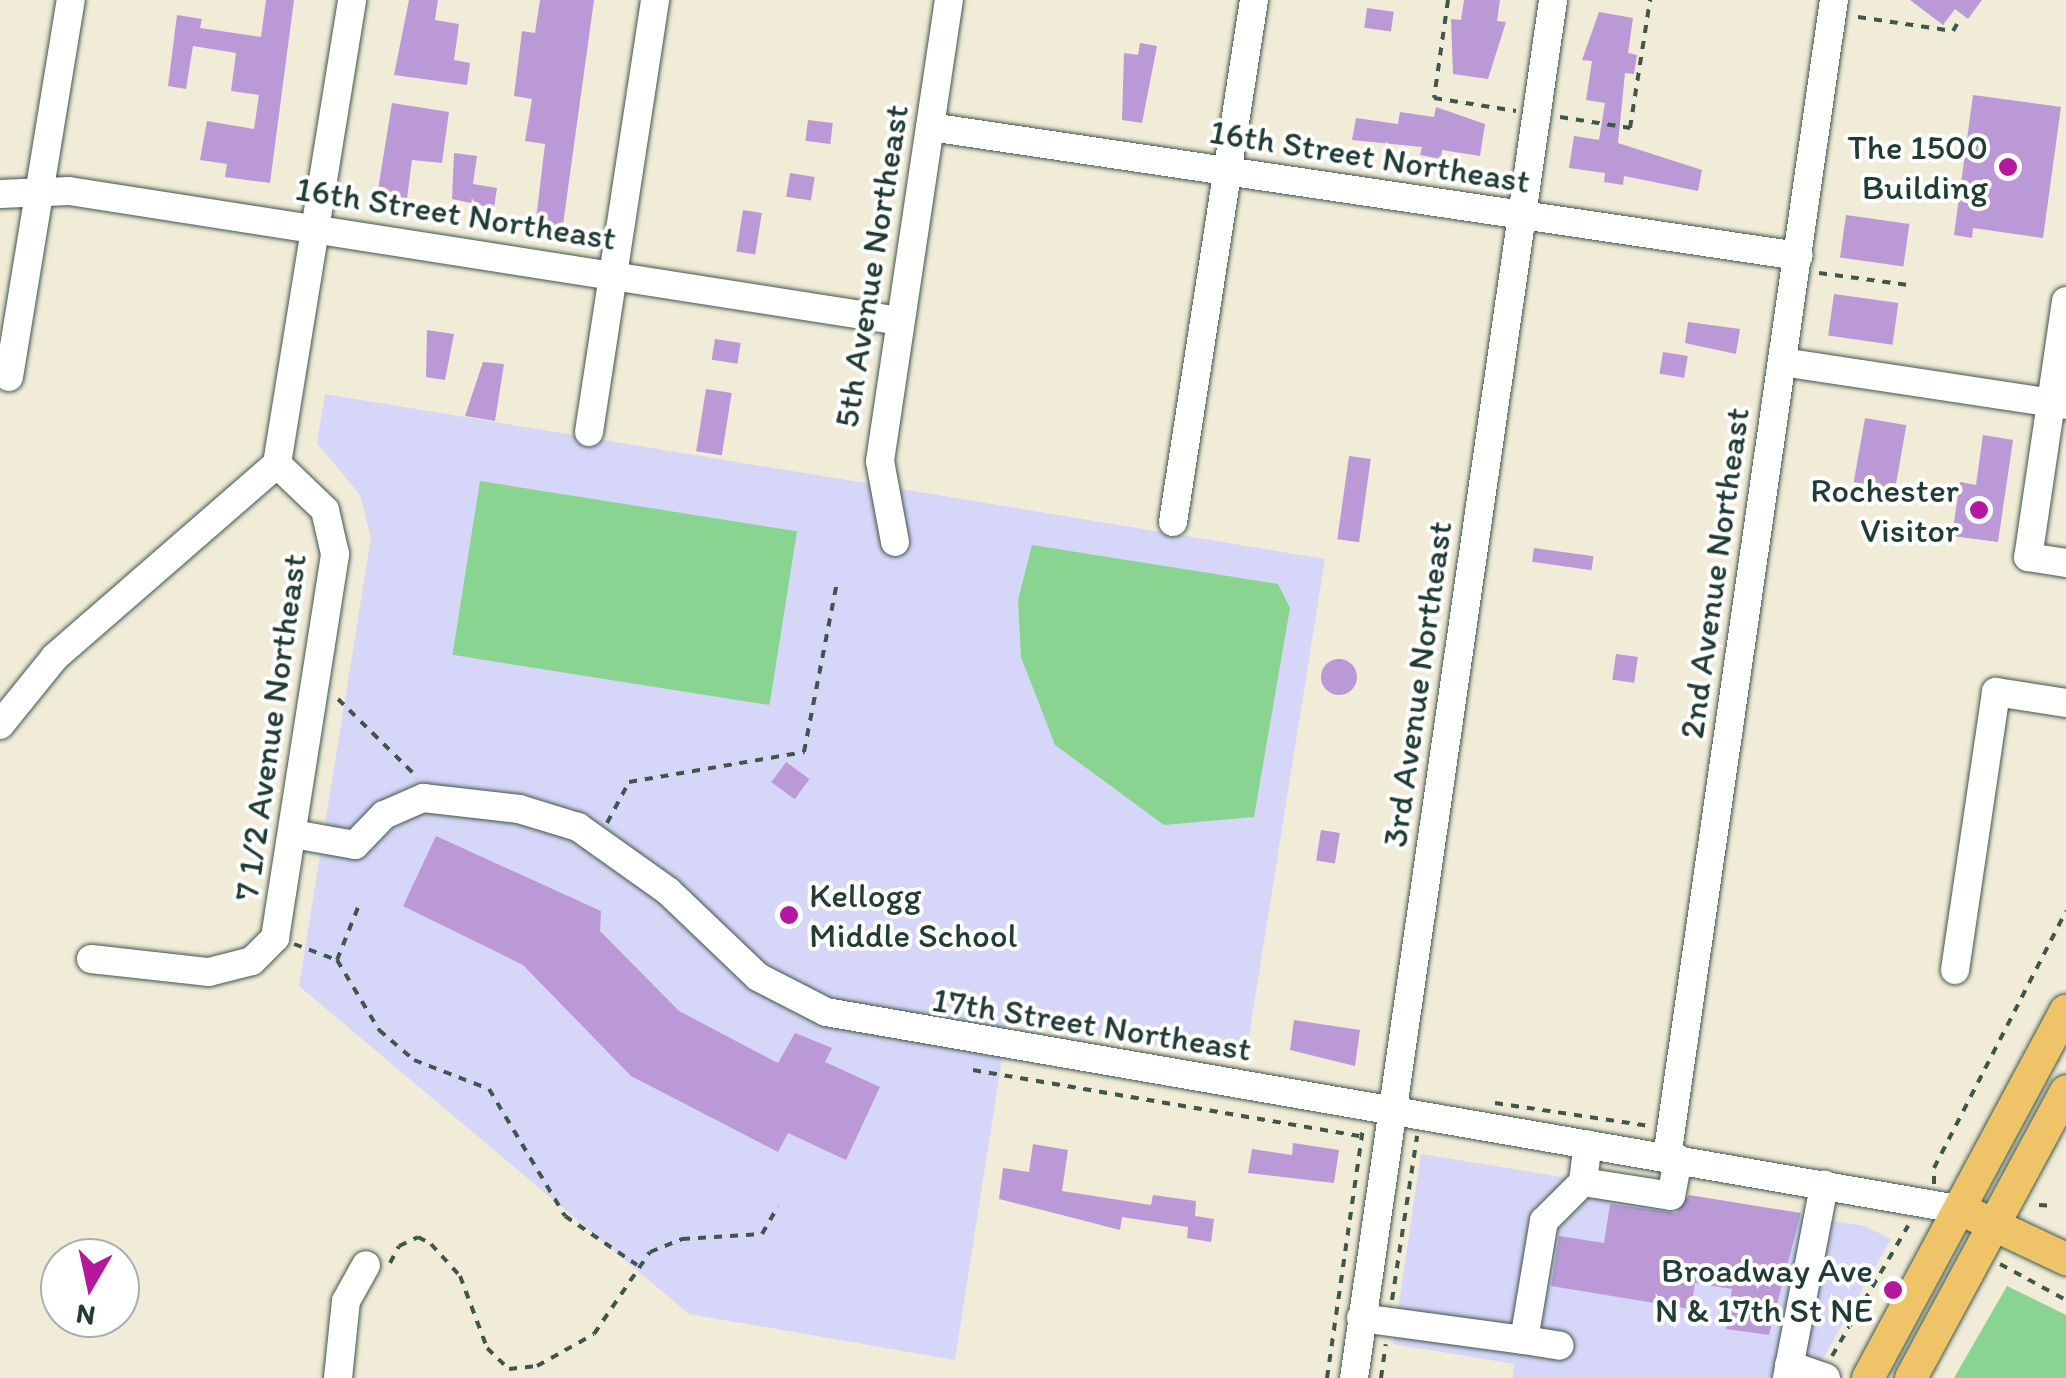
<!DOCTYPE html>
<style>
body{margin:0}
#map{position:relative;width:2066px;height:1378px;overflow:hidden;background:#f0ecd7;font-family:Itim,sans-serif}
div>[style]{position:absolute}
.built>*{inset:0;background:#d6d7f8}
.green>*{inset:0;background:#8ad491;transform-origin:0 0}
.building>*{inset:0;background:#ba99d6;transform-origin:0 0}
.round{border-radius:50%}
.path>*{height:4px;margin-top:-2px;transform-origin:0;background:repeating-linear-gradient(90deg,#3e574c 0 8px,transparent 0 16px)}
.roads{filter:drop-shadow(0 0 2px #3e574c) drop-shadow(0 0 2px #3e574c)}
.minor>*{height:28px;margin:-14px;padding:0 14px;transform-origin:14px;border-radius:14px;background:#fff}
.major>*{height:32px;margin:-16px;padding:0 16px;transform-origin:16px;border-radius:16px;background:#efc469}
.dots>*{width:28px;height:28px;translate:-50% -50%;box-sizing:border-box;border:5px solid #fff;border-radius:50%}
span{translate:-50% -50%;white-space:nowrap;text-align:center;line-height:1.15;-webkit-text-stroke:8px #fff;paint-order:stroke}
.poi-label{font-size:35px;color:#1f3d34}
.right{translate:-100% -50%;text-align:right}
.left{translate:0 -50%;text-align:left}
.street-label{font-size:35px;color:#1f3d34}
.north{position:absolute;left:40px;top:1238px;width:100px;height:100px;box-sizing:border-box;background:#fff;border:2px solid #a5b1ae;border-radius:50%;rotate:189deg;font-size:28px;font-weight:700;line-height:40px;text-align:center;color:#1f3d34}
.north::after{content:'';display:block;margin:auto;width:35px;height:45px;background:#b5179e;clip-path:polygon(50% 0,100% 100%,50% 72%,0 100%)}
</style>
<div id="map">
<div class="built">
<i style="clip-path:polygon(325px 394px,1325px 559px,1245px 1061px,1008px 1020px,955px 1360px,689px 1314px,299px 986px,371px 538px,360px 495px,317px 443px)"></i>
<i style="clip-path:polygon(1421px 1154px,1865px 1226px,1891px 1239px,1812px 1378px,1513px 1378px,1514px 1364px,1393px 1344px)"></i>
</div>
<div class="green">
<i style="left:480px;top:481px;width:321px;height:176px;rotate:9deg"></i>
<i style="clip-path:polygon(1032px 545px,1278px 584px,1290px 608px,1254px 817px,1164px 825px,1055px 745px,1021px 657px,1018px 600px)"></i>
<i style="clip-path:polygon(2007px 1286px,2066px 1315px,2066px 1378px,1954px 1378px)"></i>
</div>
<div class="building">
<i style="clip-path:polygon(266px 0,294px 0,270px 183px,225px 177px,227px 164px,200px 160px,207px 121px,254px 129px,259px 95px,231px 91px,236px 53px,193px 46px,186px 89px,168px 86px,177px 15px,202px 19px,200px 28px,261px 37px)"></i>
<i style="clip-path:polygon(409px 0,438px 0,435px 20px,459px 24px,454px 60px,470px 63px,467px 85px,394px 75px)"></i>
<i style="clip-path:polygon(540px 0,594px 0,562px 232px,535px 228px,545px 144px,525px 141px,532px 99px,514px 96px,522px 31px,535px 33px)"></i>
<i style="clip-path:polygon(1464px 0,1500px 0,1497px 21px,1506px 22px,1488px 79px,1453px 74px,1451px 19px,1461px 20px)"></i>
<i style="clip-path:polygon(1910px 0,1982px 0,1968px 19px,1955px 9px,1943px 25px)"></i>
<i style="left:1367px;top:8px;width:27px;height:20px;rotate:8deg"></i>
<i style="clip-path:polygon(1599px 12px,1633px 18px,1628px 53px,1637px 55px,1634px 74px,1625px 73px,1618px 143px,1702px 170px,1698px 191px,1624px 176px,1623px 185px,1604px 182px,1605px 173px,1569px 168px,1574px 136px,1599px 140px,1605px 103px,1586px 100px,1592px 61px,1582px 60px)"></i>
<i style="clip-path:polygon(1140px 43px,1157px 46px,1142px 123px,1122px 120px,1124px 53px,1138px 55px)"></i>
<i style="clip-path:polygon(1973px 95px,2061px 107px,2043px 238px,1973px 228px,1972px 238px,1954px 235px)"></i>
<i style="clip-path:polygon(392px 103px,449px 112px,442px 163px,412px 160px,406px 206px,376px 202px)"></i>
<i style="clip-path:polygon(1436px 107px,1485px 124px,1480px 156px,1442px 150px,1441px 159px,1420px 155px,1422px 147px,1352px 140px,1356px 118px,1398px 124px,1400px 112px,1434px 117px)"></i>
<i style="left:808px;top:120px;width:25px;height:21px;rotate:7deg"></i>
<i style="clip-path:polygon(454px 153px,477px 156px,473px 184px,497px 188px,494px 208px,452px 199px)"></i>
<i style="left:790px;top:173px;width:25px;height:24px;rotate:9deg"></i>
<i style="left:743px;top:210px;width:19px;height:42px;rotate:9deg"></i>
<i style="left:1846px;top:215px;width:64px;height:43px;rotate:8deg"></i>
<i style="left:1834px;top:294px;width:65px;height:42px;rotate:8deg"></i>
<i style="clip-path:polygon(1688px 322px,1740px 329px,1736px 354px,1685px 343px)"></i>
<i style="clip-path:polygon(427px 330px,454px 334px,445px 380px,426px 377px)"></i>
<i style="left:715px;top:339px;width:26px;height:21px;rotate:9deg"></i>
<i style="left:1663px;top:352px;width:25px;height:22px;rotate:9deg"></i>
<i style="clip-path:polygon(483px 362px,504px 364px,495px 421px,465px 416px)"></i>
<i style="left:706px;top:389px;width:26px;height:63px;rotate:9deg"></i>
<i style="left:1865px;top:418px;width:42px;height:65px;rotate:10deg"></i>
<i style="clip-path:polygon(1983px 435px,2013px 440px,1998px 542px,1952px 536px,1960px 482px,1976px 485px)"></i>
<i style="left:1349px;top:456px;width:22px;height:84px;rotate:8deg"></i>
<i style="left:1534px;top:548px;width:60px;height:14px;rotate:8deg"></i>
<i style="left:1616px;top:654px;width:22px;height:26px;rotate:8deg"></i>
<i class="round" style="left:1321px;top:659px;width:36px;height:36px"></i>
<i style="left:786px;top:762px;width:29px;height:25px;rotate:36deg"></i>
<i style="left:1321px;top:830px;width:19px;height:31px;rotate:9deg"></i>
<i style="clip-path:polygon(436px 836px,601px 911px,600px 931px,679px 1011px,778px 1063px,795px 1033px,832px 1048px,825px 1062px,880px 1087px,846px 1160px,788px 1133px,778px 1152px,631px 1076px,523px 965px,403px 906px)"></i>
<i style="clip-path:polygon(1294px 1020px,1360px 1030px,1355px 1066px,1290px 1050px)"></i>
<i style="clip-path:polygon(1293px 1143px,1339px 1150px,1334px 1183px,1248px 1173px,1252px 1149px,1292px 1155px)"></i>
<i style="clip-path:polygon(1033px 1144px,1068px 1150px,1062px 1191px,1151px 1205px,1153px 1195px,1196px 1201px,1195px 1216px,1214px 1219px,1211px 1242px,1187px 1238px,1188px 1227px,1122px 1217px,1120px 1230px,999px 1199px,1003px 1168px,1029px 1172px)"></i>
<i style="clip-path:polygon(1689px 1195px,1801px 1213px,1769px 1335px,1726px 1329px,1732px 1289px,1695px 1283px,1691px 1309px,1551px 1286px,1559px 1236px,1604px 1243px,1610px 1204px,1676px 1213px)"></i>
</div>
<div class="path">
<i style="left:1448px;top:0;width:99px;rotate:98.1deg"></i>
<i style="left:1434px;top:98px;width:83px;rotate:9deg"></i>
<i style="left:1858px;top:17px;width:96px;rotate:8.4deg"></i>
<i style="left:1953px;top:31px;width:14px;rotate:-60deg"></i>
<i style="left:1560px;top:117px;width:71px;rotate:8.9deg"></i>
<i style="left:1630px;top:128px;width:130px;rotate:-81.1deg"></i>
<i style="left:1819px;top:273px;width:90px;rotate:7.7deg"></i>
<i style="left:338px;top:699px;width:112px;rotate:44.6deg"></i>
<i style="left:607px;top:823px;width:47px;rotate:-61.8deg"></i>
<i style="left:629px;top:782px;width:178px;rotate:-9.7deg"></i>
<i style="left:804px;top:752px;width:172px;rotate:-79deg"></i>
<i style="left:294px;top:944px;width:46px;rotate:20.4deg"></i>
<i style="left:337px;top:960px;width:59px;rotate:-68.2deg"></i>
<i style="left:337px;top:960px;width:82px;rotate:59deg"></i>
<i style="left:379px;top:1030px;width:46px;rotate:40.6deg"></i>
<i style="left:414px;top:1060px;width:80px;rotate:21.1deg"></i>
<i style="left:489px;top:1089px;width:148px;rotate:59.1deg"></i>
<i style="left:565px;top:1216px;width:87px;rotate:34.2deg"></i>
<i style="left:973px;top:1070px;width:399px;rotate:9.7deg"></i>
<i style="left:1495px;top:1103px;width:156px;rotate:8.5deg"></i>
<i style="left:1934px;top:1184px;width:16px;rotate:-90deg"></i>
<i style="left:1934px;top:1168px;width:289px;rotate:-62.8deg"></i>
<i style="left:2039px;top:1205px;width:16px;rotate:4deg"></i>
<i style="left:390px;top:1263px;width:19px;rotate:-62deg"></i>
<i style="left:399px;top:1246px;width:21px;rotate:-25deg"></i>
<i style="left:418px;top:1237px;width:15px;rotate:28deg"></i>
<i style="left:431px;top:1244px;width:43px;rotate:47.8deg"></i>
<i style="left:460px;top:1276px;width:77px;rotate:69.4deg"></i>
<i style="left:487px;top:1348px;width:30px;rotate:44deg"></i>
<i style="left:509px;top:1369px;width:28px;rotate:-6deg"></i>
<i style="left:537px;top:1366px;width:65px;rotate:-29.3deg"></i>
<i style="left:594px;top:1334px;width:99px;rotate:-55.7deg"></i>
<i style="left:650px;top:1252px;width:35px;rotate:-22deg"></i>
<i style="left:682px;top:1239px;width:80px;rotate:-3.6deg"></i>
<i style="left:762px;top:1234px;width:32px;rotate:-60deg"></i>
<i style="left:2000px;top:1264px;width:75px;rotate:28.6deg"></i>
<i style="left:1392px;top:1300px;width:166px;rotate:-81.3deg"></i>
<i style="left:1832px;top:1356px;width:151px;rotate:-59.7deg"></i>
<i style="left:1327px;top:1378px;width:253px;rotate:-81.8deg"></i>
<i style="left:1381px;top:1378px;width:34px;rotate:-82deg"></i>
</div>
<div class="roads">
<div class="minor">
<i style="left:930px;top:127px;width:878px;rotate:8.45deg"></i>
<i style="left:0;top:194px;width:69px;rotate:-2.5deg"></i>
<i style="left:69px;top:191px;width:841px;rotate:8.89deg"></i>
<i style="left:2066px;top:301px;width:259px;rotate:98.4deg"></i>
<i style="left:2028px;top:557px;width:38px;rotate:9deg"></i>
<i style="left:1782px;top:362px;width:287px;rotate:8.6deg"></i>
<i style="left:9px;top:377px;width:382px;rotate:-80.7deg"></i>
<i style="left:589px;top:432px;width:437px;rotate:-81.3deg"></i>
<i style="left:277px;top:464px;width:470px;rotate:-80.8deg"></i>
<i style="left:1173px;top:522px;width:528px;rotate:-81.18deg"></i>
<i style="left:895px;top:542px;width:82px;rotate:-100.5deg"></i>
<i style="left:880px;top:461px;width:466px;rotate:-81.5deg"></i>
<i style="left:0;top:725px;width:87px;rotate:-51deg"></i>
<i style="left:55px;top:657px;width:294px;rotate:-41deg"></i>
<i style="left:293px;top:834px;width:63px;rotate:10.1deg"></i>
<i style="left:355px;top:845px;width:42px;rotate:-46deg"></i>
<i style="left:384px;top:815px;width:43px;rotate:-23.6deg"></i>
<i style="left:423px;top:798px;width:97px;rotate:6.5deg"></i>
<i style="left:519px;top:809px;width:62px;rotate:17deg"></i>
<i style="left:578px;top:827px;width:110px;rotate:35.4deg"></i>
<i style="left:668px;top:891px;width:124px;rotate:43.7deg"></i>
<i style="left:758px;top:977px;width:76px;rotate:27.2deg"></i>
<i style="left:826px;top:1012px;width:1148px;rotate:9.88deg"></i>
<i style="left:91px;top:959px;width:119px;rotate:6.3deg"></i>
<i style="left:209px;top:972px;width:44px;rotate:-14.3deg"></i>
<i style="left:252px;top:961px;width:33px;rotate:-45deg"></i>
<i style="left:275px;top:938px;width:389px;rotate:-81.1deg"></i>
<i style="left:335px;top:554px;width:45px;rotate:-102.8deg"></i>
<i style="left:325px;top:510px;width:66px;rotate:-136.2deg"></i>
<i style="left:1955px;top:970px;width:281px;rotate:-81.6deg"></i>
<i style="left:1996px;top:692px;width:71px;rotate:8.9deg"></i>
<i style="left:1667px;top:1157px;width:1169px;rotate:-81.79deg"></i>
<i style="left:1583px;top:1182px;width:89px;rotate:9deg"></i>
<i style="left:1671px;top:1196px;width:38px;rotate:-79deg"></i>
<i style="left:1361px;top:1318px;width:164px;rotate:7.7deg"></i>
<i style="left:1524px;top:1340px;width:121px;rotate:-80.5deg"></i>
<i style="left:1544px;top:1221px;width:55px;rotate:-45deg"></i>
<i style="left:1583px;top:1182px;width:38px;rotate:-83deg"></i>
<i style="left:1524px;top:1340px;width:36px;rotate:9deg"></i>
<i style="left:1789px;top:1365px;width:39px;rotate:19deg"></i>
<i style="left:338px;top:1378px;width:77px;rotate:-84.1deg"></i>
<i style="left:346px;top:1301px;width:41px;rotate:-60.9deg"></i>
<i style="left:1354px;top:1378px;width:1392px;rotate:-81.78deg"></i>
<i style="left:1787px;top:1378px;width:197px;rotate:-79.1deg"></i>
</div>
<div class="major">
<i style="left:1975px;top:1216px;width:101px;rotate:25.3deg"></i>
<i style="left:1868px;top:1378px;width:417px;rotate:-61.7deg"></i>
<i style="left:1911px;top:1378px;width:326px;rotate:-61.6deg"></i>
</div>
</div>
<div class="dots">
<i style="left:2008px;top:167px;background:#b5179e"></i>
<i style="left:1979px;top:510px;background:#b5179e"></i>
<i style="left:789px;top:915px;background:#b5179e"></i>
<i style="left:1893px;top:1290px;background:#b5179e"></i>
</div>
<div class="poi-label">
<span class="right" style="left:1988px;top:167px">The 1500<br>Building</span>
<span class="right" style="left:1959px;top:510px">Rochester<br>Visitor</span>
<span class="left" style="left:809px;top:915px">Kellogg<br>Middle School</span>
<span class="right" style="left:1873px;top:1290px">Broadway Ave<br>N &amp; 17th St NE</span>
</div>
<div class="street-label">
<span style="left:1370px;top:156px;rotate:9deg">16th Street Northeast</span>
<span style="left:456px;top:213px;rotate:9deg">16th Street Northeast</span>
<span style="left:871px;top:266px;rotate:-81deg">5th Avenue Northeast</span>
<span style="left:1714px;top:573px;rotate:-82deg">2nd Avenue Northeast</span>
<span style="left:1417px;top:684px;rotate:-82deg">3rd Avenue Northeast</span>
<span style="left:270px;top:727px;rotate:-82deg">7 1/2 Avenue Northeast</span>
<span style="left:1092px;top:1024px;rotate:9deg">17th Street Northeast</span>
</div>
<div class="north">N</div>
</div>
